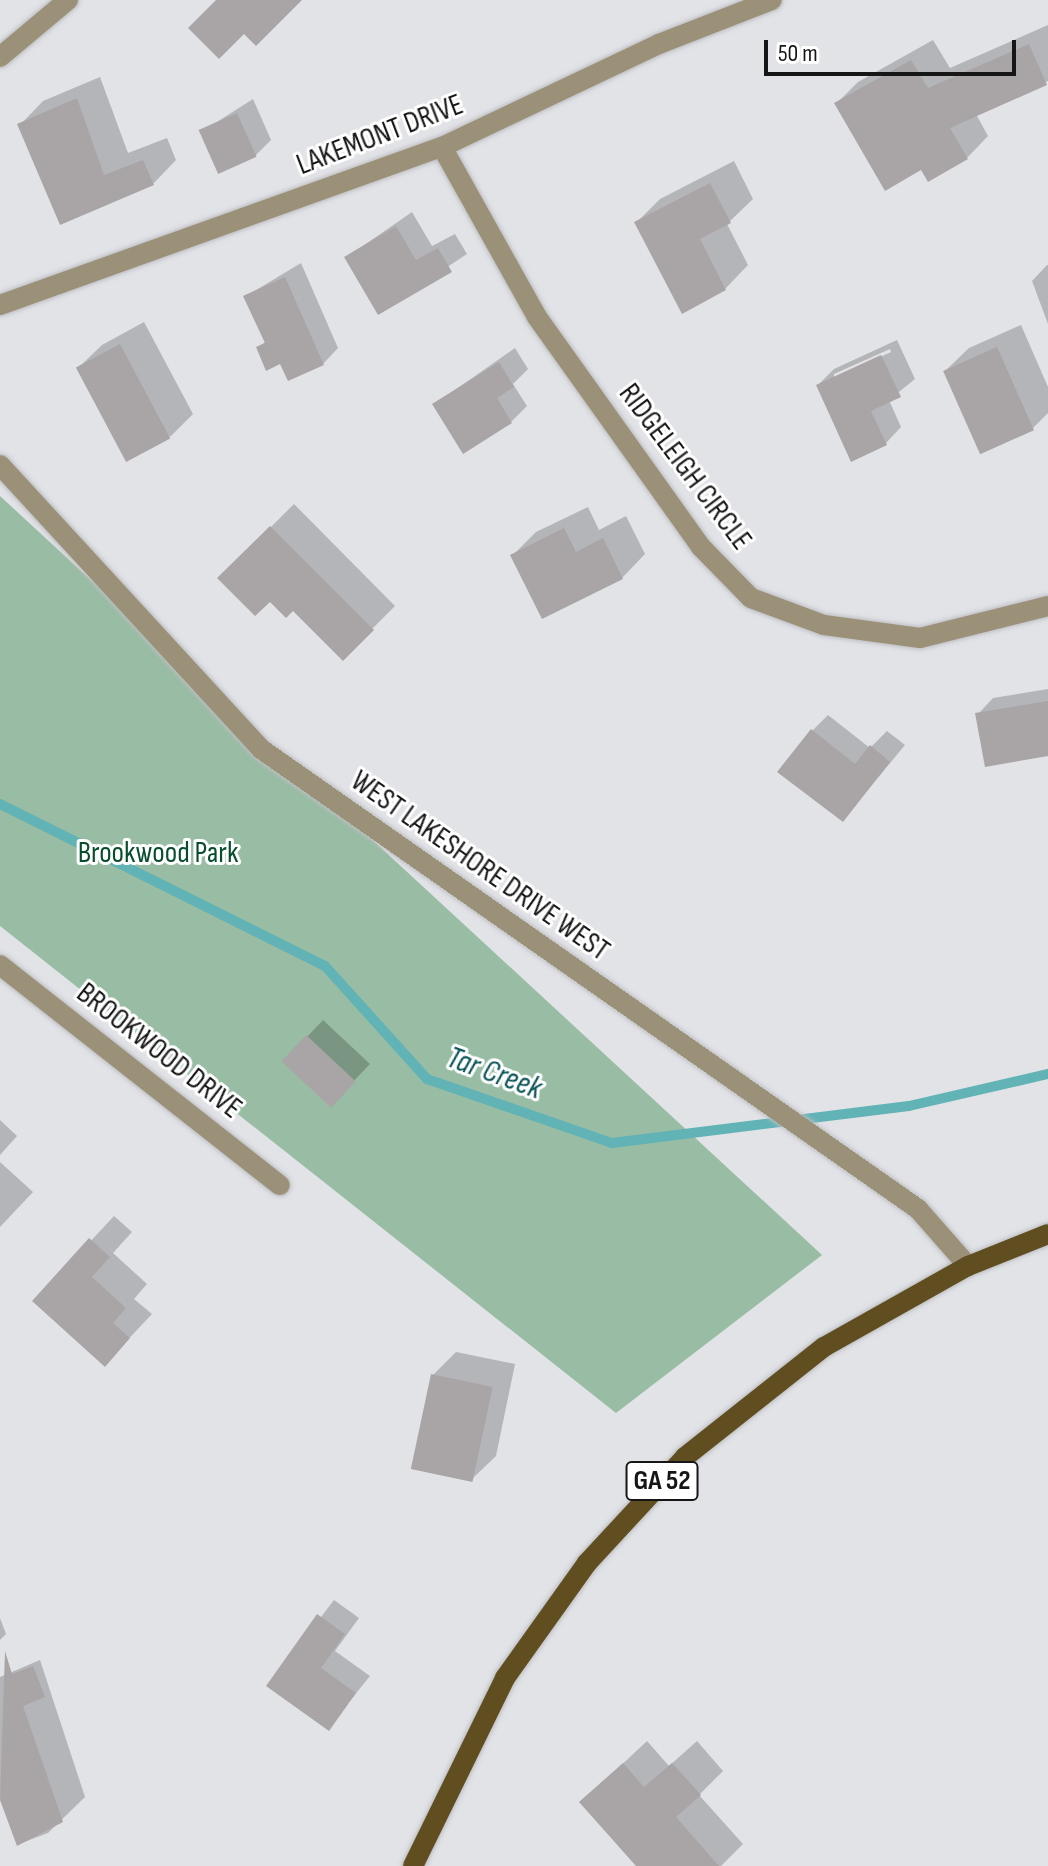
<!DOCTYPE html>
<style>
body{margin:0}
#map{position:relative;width:1048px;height:1866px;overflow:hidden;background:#e2e3e7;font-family:"Sofia Sans Condensed",sans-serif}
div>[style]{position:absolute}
.green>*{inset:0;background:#99bca4}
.shadow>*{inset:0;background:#0003}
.stream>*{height:10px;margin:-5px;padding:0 5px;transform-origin:5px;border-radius:5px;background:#62b3b6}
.building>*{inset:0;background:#a9a5a7;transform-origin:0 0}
.roads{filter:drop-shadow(0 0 2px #bdbec2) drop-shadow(0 0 2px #bdbec2)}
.minor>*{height:20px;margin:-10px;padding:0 10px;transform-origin:10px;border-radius:10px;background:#9b9179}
.primary>*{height:20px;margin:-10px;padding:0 10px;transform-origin:10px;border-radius:10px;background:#604e20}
span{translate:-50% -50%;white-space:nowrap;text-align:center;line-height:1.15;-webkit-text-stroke:6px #fff;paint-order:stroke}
.shield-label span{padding:2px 6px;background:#fff;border:2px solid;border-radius:6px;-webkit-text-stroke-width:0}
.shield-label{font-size:28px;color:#161617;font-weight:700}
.street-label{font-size:30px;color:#161617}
.park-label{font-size:30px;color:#084e2c}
.water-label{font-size:32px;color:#0d5658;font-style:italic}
.scale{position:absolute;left:764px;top:40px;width:252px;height:36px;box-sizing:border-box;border:4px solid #161617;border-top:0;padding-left:10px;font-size:24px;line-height:28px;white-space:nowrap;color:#161617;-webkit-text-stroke:6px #fff;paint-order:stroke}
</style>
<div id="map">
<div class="green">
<i style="clip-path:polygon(0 496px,822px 1255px,616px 1413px,0 926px)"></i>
</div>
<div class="shadow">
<i style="clip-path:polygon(1048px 25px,1048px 81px,976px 114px,988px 136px,967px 158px,922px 168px,837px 103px,858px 82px,933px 40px,950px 68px)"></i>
<i style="clip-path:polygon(100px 77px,128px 153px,167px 138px,176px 160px,153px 184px,62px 222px,20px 125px,43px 101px)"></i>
<i style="clip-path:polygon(253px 99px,271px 140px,255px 156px,201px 132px)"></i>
<i style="clip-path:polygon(734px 161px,753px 199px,727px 224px,748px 265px,725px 289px,637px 222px,660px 199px)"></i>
<i style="clip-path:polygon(412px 212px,432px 246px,455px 234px,467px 254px,379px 312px,347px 257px)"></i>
<i style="clip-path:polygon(301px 263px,338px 348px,323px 364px,258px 348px,266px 341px,246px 296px)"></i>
<i style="clip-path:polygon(1047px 265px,1048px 265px,1048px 324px,1032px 281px)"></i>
<i style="clip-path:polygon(144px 322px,193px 414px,170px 437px,78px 368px,102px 345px)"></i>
<i style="clip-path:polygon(1021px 325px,1048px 387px,1048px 413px,1033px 428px,945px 371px,969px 348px)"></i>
<i style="clip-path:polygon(evenodd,897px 340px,915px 379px,889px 400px,901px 427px,886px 443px,818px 385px,834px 369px,897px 340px,890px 349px,891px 352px,834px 378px,834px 374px,890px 349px)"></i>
<i style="clip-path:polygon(515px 348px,528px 369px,513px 384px,527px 406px,511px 422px,435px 404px)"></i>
<i style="clip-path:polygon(294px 504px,395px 606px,343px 658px,293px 608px,220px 578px)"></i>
<i style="clip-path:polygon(588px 507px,599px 530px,626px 516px,645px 554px,622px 578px,512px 556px,536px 532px)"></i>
<i style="clip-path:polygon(1048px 689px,1048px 754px,978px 714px,993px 698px)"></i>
<i style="clip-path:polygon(828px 715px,870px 748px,887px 731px,905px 745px,843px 820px,812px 731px)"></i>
<i style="clip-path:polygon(323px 1020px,370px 1064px,346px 1089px,284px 1061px)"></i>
<i style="clip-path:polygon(0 1120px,17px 1136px,0 1155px)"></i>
<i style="clip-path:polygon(0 1162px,33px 1192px,0 1227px)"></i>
<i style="clip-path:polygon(114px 1216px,132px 1232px,113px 1253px,147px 1284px,134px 1299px,152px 1314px,105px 1364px,35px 1301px)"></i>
<i style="clip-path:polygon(456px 1352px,515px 1364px,496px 1456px,472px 1479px,433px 1375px)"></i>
<i style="clip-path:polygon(334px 1600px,359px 1618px,335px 1651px,370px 1676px,328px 1728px,269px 1685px)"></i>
<i style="clip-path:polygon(0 1618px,6px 1634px,0 1640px)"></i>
<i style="clip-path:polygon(40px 1660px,85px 1797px,48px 1833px,19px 1844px,0 1794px,0 1677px)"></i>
<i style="clip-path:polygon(647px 1741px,669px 1766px,697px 1741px,723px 1771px,699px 1795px,743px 1844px,721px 1866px,637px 1866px,582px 1802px)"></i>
</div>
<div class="stream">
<i style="left:0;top:804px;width:363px;rotate:26.5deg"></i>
<i style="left:325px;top:966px;width:152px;rotate:47.9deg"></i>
<i style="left:427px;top:1079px;width:196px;rotate:19.1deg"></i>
<i style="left:612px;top:1143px;width:299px;rotate:-7.1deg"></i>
<i style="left:909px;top:1106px;width:143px;rotate:-13deg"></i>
</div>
<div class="building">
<i style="clip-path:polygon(216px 0,302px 0,256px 46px,244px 34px,219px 59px,188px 28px)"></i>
<i style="clip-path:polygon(1029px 44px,1047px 85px,950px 128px,968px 159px,928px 182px,921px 170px,885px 191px,834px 103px,911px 60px,928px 88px)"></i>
<i style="clip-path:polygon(77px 98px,104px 175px,143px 160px,154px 185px,60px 225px,17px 124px)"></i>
<i style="left:237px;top:113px;width:48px;height:42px;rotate:66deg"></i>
<i style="clip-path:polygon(710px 183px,731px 223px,700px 239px,726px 290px,682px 314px,634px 222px)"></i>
<i style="clip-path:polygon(396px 226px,416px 260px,438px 248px,452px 272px,378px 315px,344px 257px)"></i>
<i style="clip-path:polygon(285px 277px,324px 365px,288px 381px,280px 364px,266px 371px,256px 347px,265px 343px,243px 296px)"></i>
<i style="left:120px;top:344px;width:107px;height:50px;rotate:62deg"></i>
<i style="left:997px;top:347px;width:91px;height:59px;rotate:66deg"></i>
<i style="clip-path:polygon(881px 355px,901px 397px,871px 411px,887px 445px,851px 462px,816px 385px)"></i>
<i style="clip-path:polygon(499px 362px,514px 387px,497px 398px,512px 423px,463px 454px,432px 404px)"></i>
<i style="clip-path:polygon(270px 526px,374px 630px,343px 661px,293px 611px,286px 618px,270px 602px,255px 616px,217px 578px)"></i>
<i style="clip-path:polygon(564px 528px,576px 552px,603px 538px,623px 579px,542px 619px,510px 555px)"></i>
<i style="clip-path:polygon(1048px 701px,1048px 756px,985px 767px,975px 713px)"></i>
<i style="clip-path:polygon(811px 729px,855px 764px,870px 745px,890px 762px,843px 822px,777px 772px)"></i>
<i style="left:306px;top:1035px;width:68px;height:36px;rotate:43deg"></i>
<i style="clip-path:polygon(89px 1238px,110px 1257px,92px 1277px,126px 1308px,113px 1323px,130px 1338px,105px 1367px,32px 1301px)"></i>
<i style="left:431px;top:1374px;width:63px;height:97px;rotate:12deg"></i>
<i style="clip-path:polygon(317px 1614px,345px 1634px,321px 1668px,356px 1693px,329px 1731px,266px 1686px)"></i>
<i style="clip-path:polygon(5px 1651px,12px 1674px,33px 1666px,45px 1697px,23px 1706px,63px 1822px,17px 1846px,0 1800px)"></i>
<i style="clip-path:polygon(623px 1763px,644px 1787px,672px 1763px,701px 1795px,676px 1817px,719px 1866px,636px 1866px,579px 1802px)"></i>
</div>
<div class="roads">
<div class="minor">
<i style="left:0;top:57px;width:89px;rotate:-40deg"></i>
<i style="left:442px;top:147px;width:195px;rotate:60.8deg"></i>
<i style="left:537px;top:317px;width:282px;rotate:54.5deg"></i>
<i style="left:701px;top:547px;width:71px;rotate:45.6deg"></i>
<i style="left:751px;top:598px;width:78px;rotate:20.3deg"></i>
<i style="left:824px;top:625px;width:97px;rotate:7.7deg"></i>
<i style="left:920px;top:638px;width:132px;rotate:-14deg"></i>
<i style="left:0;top:305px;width:469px;rotate:-19.7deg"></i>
<i style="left:442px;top:147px;width:240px;rotate:-25.4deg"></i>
<i style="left:659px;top:44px;width:121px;rotate:-21.3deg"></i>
<i style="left:0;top:465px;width:386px;rotate:47.4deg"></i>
<i style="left:261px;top:749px;width:802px;rotate:35deg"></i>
<i style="left:918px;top:1209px;width:76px;rotate:48.7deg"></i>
<i style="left:0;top:965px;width:356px;rotate:38.2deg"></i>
</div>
<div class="primary">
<i style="left:413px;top:1866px;width:209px;rotate:-63.9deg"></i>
<i style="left:505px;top:1678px;width:141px;rotate:-54.5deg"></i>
<i style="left:587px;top:1563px;width:144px;rotate:-47.2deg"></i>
<i style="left:685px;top:1457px;width:177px;rotate:-38.4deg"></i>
<i style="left:824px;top:1347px;width:165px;rotate:-29.4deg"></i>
<i style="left:968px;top:1266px;width:86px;rotate:-21.8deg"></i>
</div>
</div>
<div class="shield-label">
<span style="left:662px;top:1481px">GA 52</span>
</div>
<div class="street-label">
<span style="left:380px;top:135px;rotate:-21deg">LAKEMONT DRIVE</span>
<span style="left:685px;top:467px;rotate:53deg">RIDGELEIGH CIRCLE</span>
<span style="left:480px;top:866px;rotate:35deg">WEST LAKESHORE DRIVE WEST</span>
<span style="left:159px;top:1051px;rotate:38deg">BROOKWOOD DRIVE</span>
</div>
<div class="park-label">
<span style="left:158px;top:853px">Brookwood Park</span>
</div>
<div class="water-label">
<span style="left:494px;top:1074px;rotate:20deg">Tar Creek</span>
</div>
<div class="scale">50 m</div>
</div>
